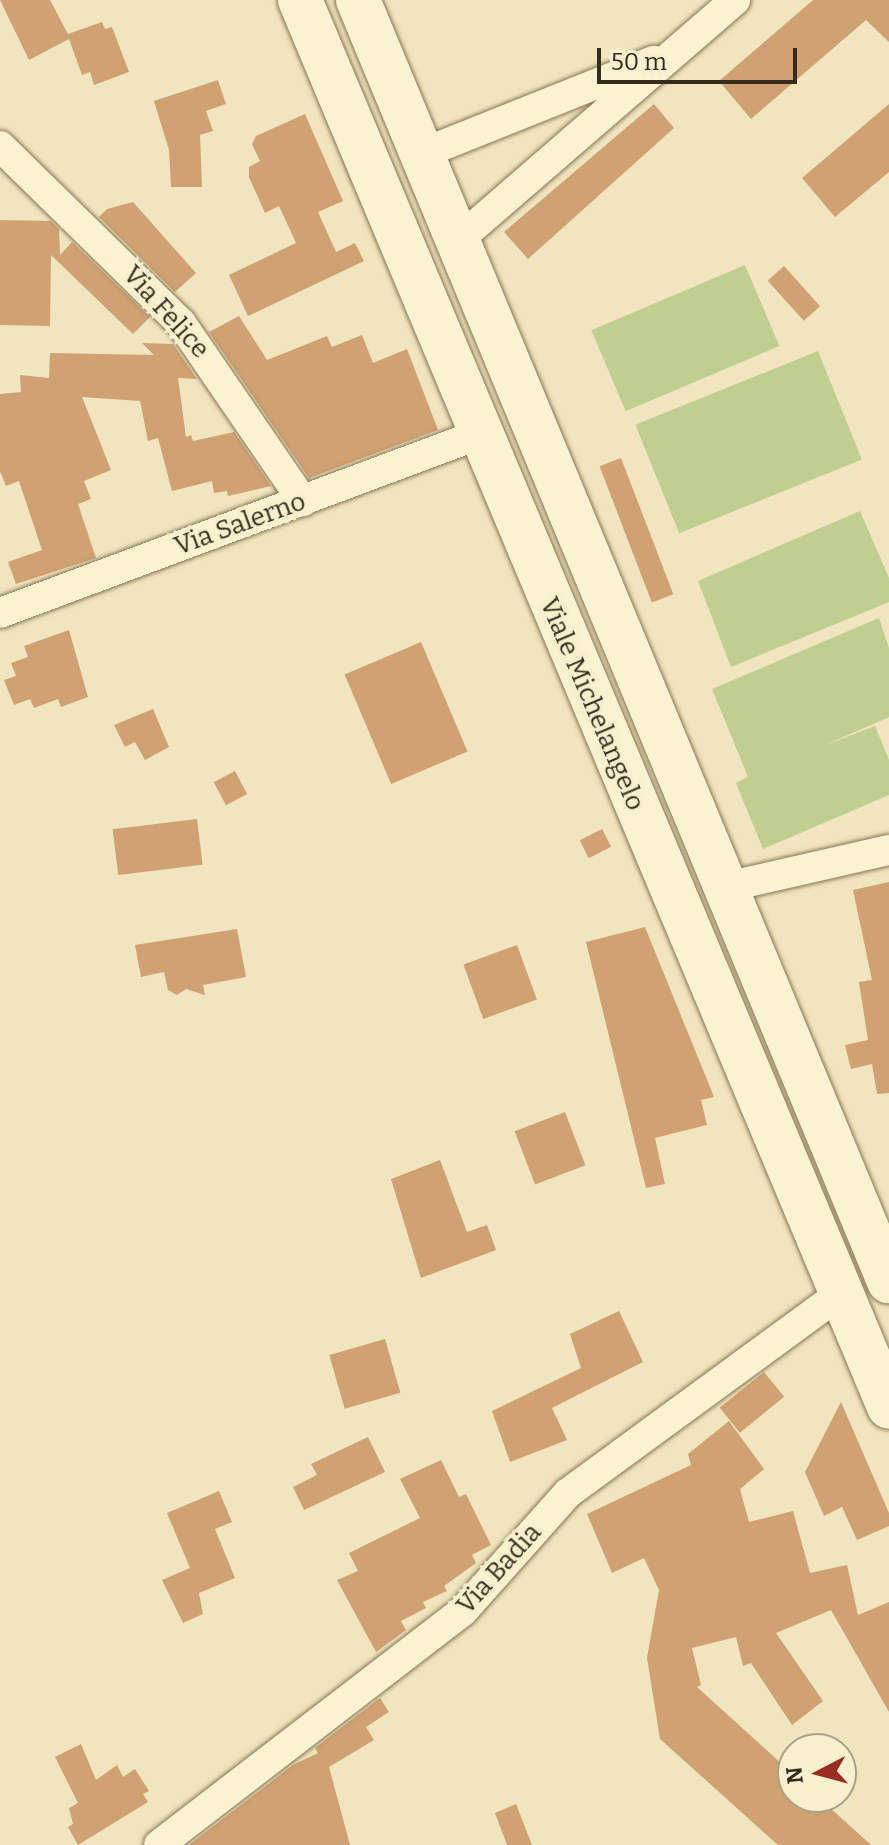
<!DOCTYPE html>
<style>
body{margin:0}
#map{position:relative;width:889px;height:1845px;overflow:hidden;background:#f0e5be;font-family:Bitter,serif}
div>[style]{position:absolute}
.green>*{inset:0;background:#c1ce91;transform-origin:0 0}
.building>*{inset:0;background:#d0a172;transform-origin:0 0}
.roads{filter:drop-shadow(0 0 2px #887556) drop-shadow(0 0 2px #887556)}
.street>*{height:30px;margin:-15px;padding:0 15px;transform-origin:15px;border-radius:15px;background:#faf2d1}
.secondary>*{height:44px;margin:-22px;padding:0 22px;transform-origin:22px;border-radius:22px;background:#faf2d1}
span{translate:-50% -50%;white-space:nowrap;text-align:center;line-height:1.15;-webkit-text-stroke:7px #f7efcd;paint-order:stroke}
.street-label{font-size:26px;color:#372b1b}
.north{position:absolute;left:777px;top:1733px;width:80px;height:80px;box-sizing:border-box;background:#f7efcd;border:2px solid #aaa186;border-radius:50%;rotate:264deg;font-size:22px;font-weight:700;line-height:32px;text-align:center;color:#372b1b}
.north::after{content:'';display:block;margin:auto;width:28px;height:36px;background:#9a2d23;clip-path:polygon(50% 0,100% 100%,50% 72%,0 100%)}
.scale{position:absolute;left:597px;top:48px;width:200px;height:36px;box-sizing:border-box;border:4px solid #372b1b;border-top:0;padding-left:10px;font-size:24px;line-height:28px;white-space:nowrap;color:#372b1b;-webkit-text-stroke:6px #f7efcd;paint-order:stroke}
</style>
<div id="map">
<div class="green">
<i style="left:745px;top:265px;width:88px;height:167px;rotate:67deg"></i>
<i style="left:818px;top:351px;width:117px;height:197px;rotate:68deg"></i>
<i style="clip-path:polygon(860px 511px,889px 578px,889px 602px,731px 667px,698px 581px)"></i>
<i style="clip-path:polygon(879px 618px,889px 648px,889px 717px,823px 746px,875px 726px,889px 760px,889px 795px,763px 849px,736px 783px,748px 777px,712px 689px)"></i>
</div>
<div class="building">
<i style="clip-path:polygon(0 0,50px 0,68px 34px,102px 22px,105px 29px,112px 27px,129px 72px,94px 85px,90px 72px,82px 75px,69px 39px,29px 60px)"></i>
<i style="clip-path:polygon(813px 0,889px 0,889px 42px,866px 20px,751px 119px,719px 81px)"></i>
<i style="clip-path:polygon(218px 80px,226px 104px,206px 111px,213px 131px,200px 135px,202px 187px,171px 187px,169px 150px,154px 101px)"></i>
<i style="clip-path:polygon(654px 104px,674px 128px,528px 259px,504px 232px)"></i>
<i style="clip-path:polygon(889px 104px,889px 172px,835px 217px,802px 178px)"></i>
<i style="clip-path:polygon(305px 114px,343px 201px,318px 212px,336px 252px,355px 243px,364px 261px,248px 316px,229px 275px,296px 243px,279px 206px,265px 213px,249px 177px,249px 167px,260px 161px,252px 144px,256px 136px)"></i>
<i style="clip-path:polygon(133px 202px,196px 273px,175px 292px,99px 217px,107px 209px)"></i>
<i style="clip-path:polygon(0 220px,51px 221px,59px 229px,60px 255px,72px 242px,150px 317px,133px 334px,51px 255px,50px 326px,0 325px)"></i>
<i style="left:784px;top:266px;width:54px;height:22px;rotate:48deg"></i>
<i style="clip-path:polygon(239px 316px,267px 360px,327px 336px,332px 347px,362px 335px,373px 363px,407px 349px,438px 430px,309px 478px,209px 332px)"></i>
<i style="clip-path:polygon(142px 343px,173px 344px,197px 379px,178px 378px,186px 437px,191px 435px,193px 441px,234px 432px,271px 486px,228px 496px,227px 491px,214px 493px,212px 481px,172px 491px,158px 438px,148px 441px,140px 401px,82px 397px,111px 470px,84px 481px,91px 499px,78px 504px,96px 558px,16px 584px,8px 562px,42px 550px,19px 481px,6px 486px,0 471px,0 394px,21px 392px,20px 375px,49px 378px,50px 353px,154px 355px)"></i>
<i style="left:621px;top:458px;width:146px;height:23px;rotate:69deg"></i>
<i style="clip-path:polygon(69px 630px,88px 697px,61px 707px,58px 699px,34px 708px,30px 699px,14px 705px,4px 680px,16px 676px,11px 663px,28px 657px,24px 646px)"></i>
<i style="left:421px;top:642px;width:119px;height:83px;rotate:67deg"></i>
<i style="clip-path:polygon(153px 709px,169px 747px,145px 760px,135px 742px,125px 747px,114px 725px)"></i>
<i style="left:235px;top:771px;width:26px;height:24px;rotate:62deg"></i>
<i style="left:197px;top:819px;width:46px;height:85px;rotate:83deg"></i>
<i style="left:602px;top:829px;width:20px;height:25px;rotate:63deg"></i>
<i style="clip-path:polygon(889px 882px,889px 1093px,877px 1094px,872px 1064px,851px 1069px,845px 1045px,868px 1040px,859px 982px,872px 980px,853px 890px)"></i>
<i style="clip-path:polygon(645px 927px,714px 1097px,701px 1100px,707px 1125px,655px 1138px,665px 1184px,646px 1188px,586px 942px)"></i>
<i style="clip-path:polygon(237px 929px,246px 977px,203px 985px,205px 995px,186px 989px,177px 995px,168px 990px,164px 972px,141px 977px,135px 945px)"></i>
<i style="left:517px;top:945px;width:58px;height:57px;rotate:70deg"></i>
<i style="left:565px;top:1112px;width:57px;height:54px;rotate:69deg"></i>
<i style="clip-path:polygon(440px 1160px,467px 1232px,487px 1225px,496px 1250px,421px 1278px,391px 1179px)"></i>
<i style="clip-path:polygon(619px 1311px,643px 1362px,552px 1408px,567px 1440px,510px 1462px,492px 1411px,581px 1368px,570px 1334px)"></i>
<i style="left:385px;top:1339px;width:56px;height:58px;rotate:74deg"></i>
<i style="left:764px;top:1372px;width:32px;height:57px;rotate:51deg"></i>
<i style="clip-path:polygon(841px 1402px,889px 1513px,889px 1526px,857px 1540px,842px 1507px,824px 1516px,805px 1472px)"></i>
<i style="clip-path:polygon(729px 1421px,764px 1469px,740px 1489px,749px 1522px,793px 1511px,810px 1573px,847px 1565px,858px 1615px,889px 1602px,889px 1712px,831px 1610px,776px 1633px,823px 1701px,792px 1725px,751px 1663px,743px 1666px,736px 1637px,692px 1648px,701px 1685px,697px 1687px,793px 1774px,793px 1797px,818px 1797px,871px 1845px,778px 1845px,660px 1739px,647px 1658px,659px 1590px,644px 1558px,612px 1573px,587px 1514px,691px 1465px,688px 1454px)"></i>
<i style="clip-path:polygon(368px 1437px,385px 1472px,304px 1510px,293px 1487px,317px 1475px,311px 1464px)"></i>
<i style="clip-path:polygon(441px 1460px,459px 1497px,466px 1494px,491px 1545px,472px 1555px,476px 1563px,444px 1586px,447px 1591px,423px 1602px,426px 1608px,401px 1621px,406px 1630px,376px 1652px,337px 1580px,358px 1571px,349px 1553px,420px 1518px,400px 1479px)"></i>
<i style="clip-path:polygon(219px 1491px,232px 1522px,215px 1529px,235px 1578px,199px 1593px,203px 1614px,183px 1623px,162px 1580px,190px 1568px,167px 1513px)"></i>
<i style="clip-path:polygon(380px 1698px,389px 1712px,366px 1727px,374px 1740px,329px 1767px,350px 1845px,189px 1845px,293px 1765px,318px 1753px,315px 1748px)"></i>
<i style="clip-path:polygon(81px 1744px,96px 1780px,117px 1765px,123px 1777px,135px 1769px,149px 1791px,143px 1794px,148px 1802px,78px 1845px,68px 1827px,73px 1824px,69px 1808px,78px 1803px,55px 1757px)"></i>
<i style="clip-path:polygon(516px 1804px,532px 1845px,507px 1845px,495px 1813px)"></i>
</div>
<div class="roads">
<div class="street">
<i style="left:0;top:146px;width:253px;rotate:44.4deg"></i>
<i style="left:181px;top:323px;width:216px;rotate:55.6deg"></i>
<i style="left:421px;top:154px;width:251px;rotate:-21.8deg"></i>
<i style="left:457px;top:241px;width:368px;rotate:-40.9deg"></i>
<i style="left:0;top:613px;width:512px;rotate:-20.45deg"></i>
<i style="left:726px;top:887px;width:167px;rotate:-12.8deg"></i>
<i style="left:159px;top:1845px;width:382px;rotate:-37.6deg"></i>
<i style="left:462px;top:1612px;width:159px;rotate:-48.3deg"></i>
<i style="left:568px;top:1493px;width:337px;rotate:-36.2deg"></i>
</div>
<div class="secondary">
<i style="left:300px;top:0;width:1525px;rotate:67.28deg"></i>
<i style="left:358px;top:0;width:1387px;rotate:67.49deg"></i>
</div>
</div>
<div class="street-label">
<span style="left:166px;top:312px;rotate:48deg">Via Felice</span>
<span style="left:240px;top:524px;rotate:-20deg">Via Salerno</span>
<span style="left:592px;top:704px;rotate:67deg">Viale Michelangelo</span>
<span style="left:499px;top:1569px;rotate:-48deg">Via Badia</span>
</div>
<div class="north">N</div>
<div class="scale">50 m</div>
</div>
